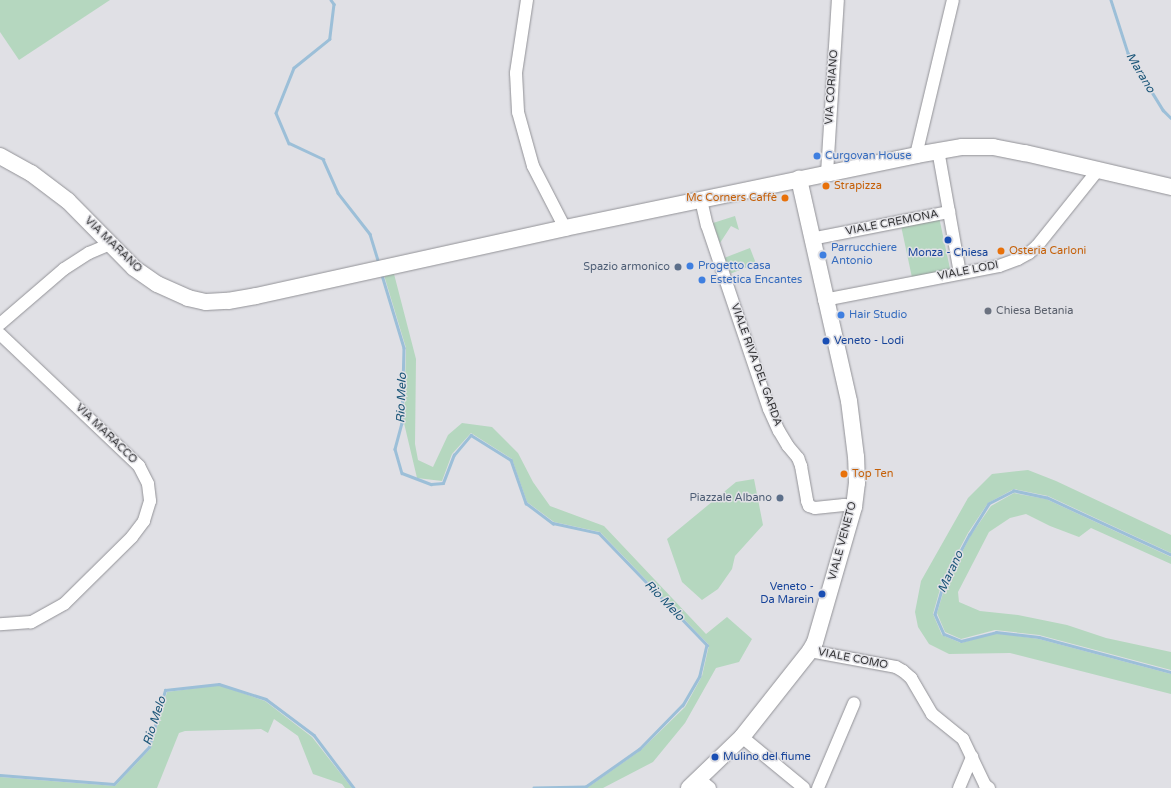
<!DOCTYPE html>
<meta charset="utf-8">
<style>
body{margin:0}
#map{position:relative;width:1171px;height:788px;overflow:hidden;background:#e0e0e5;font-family:"Varela Round",sans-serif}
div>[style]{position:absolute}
.green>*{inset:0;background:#b5d7bf;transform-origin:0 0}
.stream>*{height:2.5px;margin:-1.25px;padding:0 1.25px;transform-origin:1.25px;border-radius:1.25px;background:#9cbfd8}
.roads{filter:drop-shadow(0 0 1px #929297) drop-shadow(0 0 1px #929297)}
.minor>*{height:12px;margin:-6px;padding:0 6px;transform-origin:6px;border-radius:6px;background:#fff}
.major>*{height:16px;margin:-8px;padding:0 8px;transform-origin:8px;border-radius:8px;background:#fff}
.dots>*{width:11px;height:11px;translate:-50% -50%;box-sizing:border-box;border:2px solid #e0e0e5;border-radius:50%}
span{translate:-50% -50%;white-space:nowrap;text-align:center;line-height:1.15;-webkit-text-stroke:3px #e0e0e5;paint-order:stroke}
.street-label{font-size:11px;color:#333335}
.shop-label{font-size:11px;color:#366cbe}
.left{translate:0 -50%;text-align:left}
.food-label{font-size:11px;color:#c56008}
.right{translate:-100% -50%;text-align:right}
.transit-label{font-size:11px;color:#164399}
.service-label{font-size:11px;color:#4e5e75}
.worship-label{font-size:11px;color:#5b616d}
.water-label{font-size:12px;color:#1a5578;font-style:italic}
</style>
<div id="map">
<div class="green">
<i style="clip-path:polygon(0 0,110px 0,19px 60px,0 32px)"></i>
<i style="clip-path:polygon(735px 216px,739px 230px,731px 226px,720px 243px,713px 223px)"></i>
<i style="left:939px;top:217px;width:54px;height:39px;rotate:78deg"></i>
<i style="left:750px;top:248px;width:17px;height:27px;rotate:69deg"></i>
<i style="clip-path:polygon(393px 270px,416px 359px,415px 444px,418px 460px,433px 467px,448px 435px,462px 423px,492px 427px,518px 453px,533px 482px,550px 506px,604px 526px,706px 634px,727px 617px,752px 639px,739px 662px,716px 668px,685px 723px,653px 762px,603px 788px,587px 788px,641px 750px,685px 707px,702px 676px,709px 645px,600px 532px,554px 522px,527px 502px,512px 459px,471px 433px,452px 454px,442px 481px,417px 478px,404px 423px,406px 348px,383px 272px)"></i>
<i style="clip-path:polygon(1028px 470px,1056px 481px,1171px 535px,1171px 553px,1048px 496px,1014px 489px,988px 503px,968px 533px,942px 582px,933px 614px,942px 635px,961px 643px,996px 633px,1039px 639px,1171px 674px,1171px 694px,1010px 653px,949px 654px,929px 644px,918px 627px,915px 612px,921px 581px,968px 498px,992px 474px)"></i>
<i style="clip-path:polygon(754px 479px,763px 525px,735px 556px,732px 569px,718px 589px,702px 600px,682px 582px,667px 539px,736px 482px)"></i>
<i style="clip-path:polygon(1014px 493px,1046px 499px,1171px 557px,1171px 564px,1091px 528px,1079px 537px,1050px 526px,1026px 514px,1010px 518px,989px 532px,958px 592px,959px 602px,980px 611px,1018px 615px,1067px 625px,1106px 638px,1171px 652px,1171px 670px,1039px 635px,995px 630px,961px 639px,945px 632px,937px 613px,946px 583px,971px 535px,991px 506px)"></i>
<i style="clip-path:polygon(219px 685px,265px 701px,312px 737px,352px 788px,345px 788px,342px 784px,313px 774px,298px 736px,274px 719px,268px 733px,261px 729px,185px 731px,179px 733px,157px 788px,0 788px,0 777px,115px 786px,151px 748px,167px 692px)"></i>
</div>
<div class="stream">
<i style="left:331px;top:0;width:5px;rotate:53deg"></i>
<i style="left:334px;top:4px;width:35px;rotate:97deg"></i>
<i style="left:330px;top:39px;width:46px;rotate:141.1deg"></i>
<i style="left:294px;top:68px;width:48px;rotate:111.8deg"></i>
<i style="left:276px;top:113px;width:33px;rotate:67deg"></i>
<i style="left:289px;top:143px;width:38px;rotate:25deg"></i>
<i style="left:323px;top:159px;width:37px;rotate:66deg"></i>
<i style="left:338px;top:193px;width:52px;rotate:52deg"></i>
<i style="left:370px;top:234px;width:31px;rotate:73deg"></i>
<i style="left:1111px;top:0;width:56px;rotate:72.2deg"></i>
<i style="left:1128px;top:53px;width:67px;rotate:58.4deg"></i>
<i style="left:1163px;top:110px;width:11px;rotate:45deg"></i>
<i style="left:382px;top:275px;width:76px;rotate:73.2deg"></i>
<i style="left:404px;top:348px;width:75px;rotate:91.5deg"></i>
<i style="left:402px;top:423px;width:27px;rotate:105deg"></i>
<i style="left:395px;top:449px;width:25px;rotate:74deg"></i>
<i style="left:402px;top:473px;width:31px;rotate:21deg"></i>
<i style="left:431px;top:484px;width:12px;rotate:-5deg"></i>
<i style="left:443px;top:483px;width:30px;rotate:-69deg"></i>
<i style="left:454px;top:455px;width:26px;rotate:-50deg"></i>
<i style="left:471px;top:435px;width:47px;rotate:32deg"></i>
<i style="left:511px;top:460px;width:46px;rotate:70.8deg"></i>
<i style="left:526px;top:503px;width:34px;rotate:37deg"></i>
<i style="left:553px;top:523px;width:47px;rotate:12.3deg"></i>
<i style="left:599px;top:533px;width:156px;rotate:46deg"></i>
<i style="left:707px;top:645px;width:32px;rotate:103deg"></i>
<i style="left:700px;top:676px;width:34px;rotate:120deg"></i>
<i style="left:683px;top:705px;width:62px;rotate:134.3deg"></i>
<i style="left:640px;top:749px;width:66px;rotate:144.9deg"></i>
<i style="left:586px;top:787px;width:52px;rotate:178.9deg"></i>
<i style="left:1171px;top:555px;width:136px;rotate:-155.3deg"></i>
<i style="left:1047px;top:498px;width:34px;rotate:-168deg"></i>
<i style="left:1014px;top:491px;width:28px;rotate:153deg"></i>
<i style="left:989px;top:504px;width:36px;rotate:122deg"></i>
<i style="left:970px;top:534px;width:55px;rotate:118deg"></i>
<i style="left:944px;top:583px;width:32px;rotate:106deg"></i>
<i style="left:935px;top:614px;width:22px;rotate:66deg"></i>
<i style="left:944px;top:634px;width:18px;rotate:22deg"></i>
<i style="left:961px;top:641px;width:36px;rotate:-14deg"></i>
<i style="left:996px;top:632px;width:43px;rotate:6.6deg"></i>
<i style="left:1039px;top:637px;width:137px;rotate:14.9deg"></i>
<i style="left:0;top:775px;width:114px;rotate:4.5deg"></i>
<i style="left:114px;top:784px;width:51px;rotate:-46.6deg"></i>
<i style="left:149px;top:747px;width:59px;rotate:-74.3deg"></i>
<i style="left:165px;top:690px;width:54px;rotate:-6.3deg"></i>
<i style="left:219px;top:684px;width:49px;rotate:17.7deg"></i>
<i style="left:266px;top:699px;width:60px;rotate:36.9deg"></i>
<i style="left:314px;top:735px;width:66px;rotate:53deg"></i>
</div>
<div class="roads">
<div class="minor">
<i style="left:527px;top:0;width:74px;rotate:98.6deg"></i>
<i style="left:516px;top:73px;width:39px;rotate:87deg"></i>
<i style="left:518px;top:112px;width:56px;rotate:74.5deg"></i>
<i style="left:533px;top:166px;width:70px;rotate:62.7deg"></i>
<i style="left:938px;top:150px;width:125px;rotate:79.9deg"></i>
<i style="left:916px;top:155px;width:159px;rotate:-76.6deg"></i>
<i style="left:827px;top:173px;width:173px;rotate:-86.4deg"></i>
<i style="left:701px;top:200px;width:26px;rotate:77deg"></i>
<i style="left:707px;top:225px;width:194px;rotate:71.4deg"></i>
<i style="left:769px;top:409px;width:24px;rotate:66deg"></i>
<i style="left:779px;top:431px;width:17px;rotate:59deg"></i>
<i style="left:788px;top:446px;width:16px;rotate:50deg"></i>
<i style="left:798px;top:458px;width:9px;rotate:69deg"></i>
<i style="left:801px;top:466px;width:36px;rotate:80deg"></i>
<i style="left:807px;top:501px;width:5px;rotate:68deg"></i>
<i style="left:809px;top:506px;width:6px;rotate:18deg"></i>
<i style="left:815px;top:508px;width:29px;rotate:-6deg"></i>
<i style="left:844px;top:505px;width:10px;rotate:11deg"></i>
<i style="left:811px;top:239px;width:141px;rotate:-11.1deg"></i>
<i style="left:824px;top:300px;width:178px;rotate:-11deg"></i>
<i style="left:999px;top:266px;width:20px;rotate:-20deg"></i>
<i style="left:1018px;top:259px;width:13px;rotate:-29deg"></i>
<i style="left:1029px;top:253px;width:11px;rotate:-41deg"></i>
<i style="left:1037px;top:246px;width:96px;rotate:-51.3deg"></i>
<i style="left:0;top:324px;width:84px;rotate:-40.7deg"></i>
<i style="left:64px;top:269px;width:30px;rotate:-33deg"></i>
<i style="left:89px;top:253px;width:23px;rotate:-23deg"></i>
<i style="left:0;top:334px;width:192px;rotate:43.5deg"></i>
<i style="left:139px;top:466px;width:20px;rotate:63deg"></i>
<i style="left:148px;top:484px;width:17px;rotate:83deg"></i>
<i style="left:150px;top:501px;width:21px;rotate:107deg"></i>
<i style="left:144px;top:521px;width:20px;rotate:127deg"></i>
<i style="left:132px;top:537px;width:95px;rotate:135.4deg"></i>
<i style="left:64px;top:604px;width:38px;rotate:151deg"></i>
<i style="left:31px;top:622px;width:31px;rotate:176deg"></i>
<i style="left:810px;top:651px;width:87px;rotate:10.5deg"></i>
<i style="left:896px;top:667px;width:8px;rotate:30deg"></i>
<i style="left:903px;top:671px;width:11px;rotate:41deg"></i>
<i style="left:911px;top:678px;width:42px;rotate:59.7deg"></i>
<i style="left:932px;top:714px;width:40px;rotate:39deg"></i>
<i style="left:963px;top:739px;width:51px;rotate:64.4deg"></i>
<i style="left:985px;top:785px;width:5px;rotate:37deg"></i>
<i style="left:742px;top:737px;width:80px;rotate:39.4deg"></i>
<i style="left:699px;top:779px;width:14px;rotate:39deg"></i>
<i style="left:818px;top:788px;width:92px;rotate:-67deg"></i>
<i style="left:959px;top:788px;width:34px;rotate:-67deg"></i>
</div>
<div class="major">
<i style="left:0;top:156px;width:35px;rotate:29deg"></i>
<i style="left:31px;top:173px;width:46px;rotate:37.1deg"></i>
<i style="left:68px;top:201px;width:94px;rotate:45.4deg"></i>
<i style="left:134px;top:268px;width:28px;rotate:35deg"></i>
<i style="left:157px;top:284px;width:34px;rotate:24deg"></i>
<i style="left:188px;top:298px;width:18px;rotate:13deg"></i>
<i style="left:206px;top:302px;width:22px;rotate:-3deg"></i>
<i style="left:228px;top:301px;width:28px;rotate:-10deg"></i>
<i style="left:256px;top:296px;width:316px;rotate:-12.4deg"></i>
<i style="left:565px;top:228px;width:359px;rotate:-11.7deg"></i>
<i style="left:916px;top:155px;width:47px;rotate:-9.9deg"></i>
<i style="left:962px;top:147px;width:31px"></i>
<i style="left:993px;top:147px;width:33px;rotate:11deg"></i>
<i style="left:1025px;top:153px;width:150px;rotate:13.1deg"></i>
<i style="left:689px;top:788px;width:74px;rotate:-43.9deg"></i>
<i style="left:742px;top:737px;width:110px;rotate:-51.7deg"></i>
<i style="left:810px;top:651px;width:10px;rotate:-61deg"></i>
<i style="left:815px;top:642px;width:141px;rotate:-73.9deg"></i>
<i style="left:854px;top:507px;width:24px;rotate:-83deg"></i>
<i style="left:857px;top:483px;width:26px;rotate:-92deg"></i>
<i style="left:856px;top:457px;width:56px;rotate:-97.1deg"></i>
<i style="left:849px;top:401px;width:228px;rotate:-102.7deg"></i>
</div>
</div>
<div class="dots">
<i style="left:817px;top:156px;background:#3f7fe0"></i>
<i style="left:826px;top:186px;background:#e8710a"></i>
<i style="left:785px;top:198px;background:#e8710a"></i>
<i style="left:948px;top:240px;background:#1a4fb4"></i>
<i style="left:1001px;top:251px;background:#e8710a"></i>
<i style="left:823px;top:255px;background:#3f7fe0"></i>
<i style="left:690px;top:266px;background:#3f7fe0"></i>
<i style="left:678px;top:267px;background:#5c6f8a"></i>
<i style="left:702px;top:280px;background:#3f7fe0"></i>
<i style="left:988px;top:311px;background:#6b7280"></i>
<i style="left:841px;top:315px;background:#3f7fe0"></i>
<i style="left:826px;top:341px;background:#1a4fb4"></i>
<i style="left:844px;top:474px;background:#e8710a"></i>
<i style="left:780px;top:498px;background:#5c6f8a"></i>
<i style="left:822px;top:594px;background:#1a4fb4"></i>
<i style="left:715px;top:757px;background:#1a4fb4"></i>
</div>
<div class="street-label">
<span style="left:832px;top:87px;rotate:-86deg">VIA CORIANO</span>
<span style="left:892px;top:223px;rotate:-11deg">VIALE CREMONA</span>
<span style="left:113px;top:245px;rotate:44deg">VIA MARANO</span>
<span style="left:968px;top:271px;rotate:-11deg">VIALE LODI</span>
<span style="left:756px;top:365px;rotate:70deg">VIALE RIVA DEL GARDA</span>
<span style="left:106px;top:434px;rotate:44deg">VIA MARACCO</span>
<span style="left:843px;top:541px;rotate:-75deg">VIALE VENETO</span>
<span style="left:853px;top:659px;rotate:11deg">VIALE COMO</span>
</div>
<div class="shop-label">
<span class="left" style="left:825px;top:156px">Curgovan House</span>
<span class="left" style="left:831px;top:255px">Parrucchiere<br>Antonio</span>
<span class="left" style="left:698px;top:266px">Progetto casa</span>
<span class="left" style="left:710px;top:280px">Estetica Encantes</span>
<span class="left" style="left:849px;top:315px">Hair Studio</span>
</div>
<div class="food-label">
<span class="left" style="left:834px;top:186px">Strapizza</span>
<span class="right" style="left:777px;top:198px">Mc Corners Caffè</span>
<span class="left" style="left:1009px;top:251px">Osteria Carloni</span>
<span class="left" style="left:852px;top:474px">Top Ten</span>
</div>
<div class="transit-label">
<span style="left:948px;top:253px">Monza - Chiesa</span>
<span class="left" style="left:834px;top:341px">Veneto - Lodi</span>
<span class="right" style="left:814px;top:594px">Veneto -<br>Da Marein</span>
<span class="left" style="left:723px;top:757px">Mulino del fiume</span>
</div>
<div class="service-label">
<span class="right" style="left:670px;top:267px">Spazio armonico</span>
<span class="right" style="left:772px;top:498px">Piazzale Albano</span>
</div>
<div class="worship-label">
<span class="left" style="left:996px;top:311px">Chiesa Betania</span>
</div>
<div class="water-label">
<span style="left:1140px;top:73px;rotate:59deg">Marano</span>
<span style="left:402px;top:398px;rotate:-88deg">Rio Melo</span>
<span style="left:951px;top:572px;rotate:-65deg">Marano</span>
<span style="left:664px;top:601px;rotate:46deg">Rio Melo</span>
<span style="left:155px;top:721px;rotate:-72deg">Rio Melo</span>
</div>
</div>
